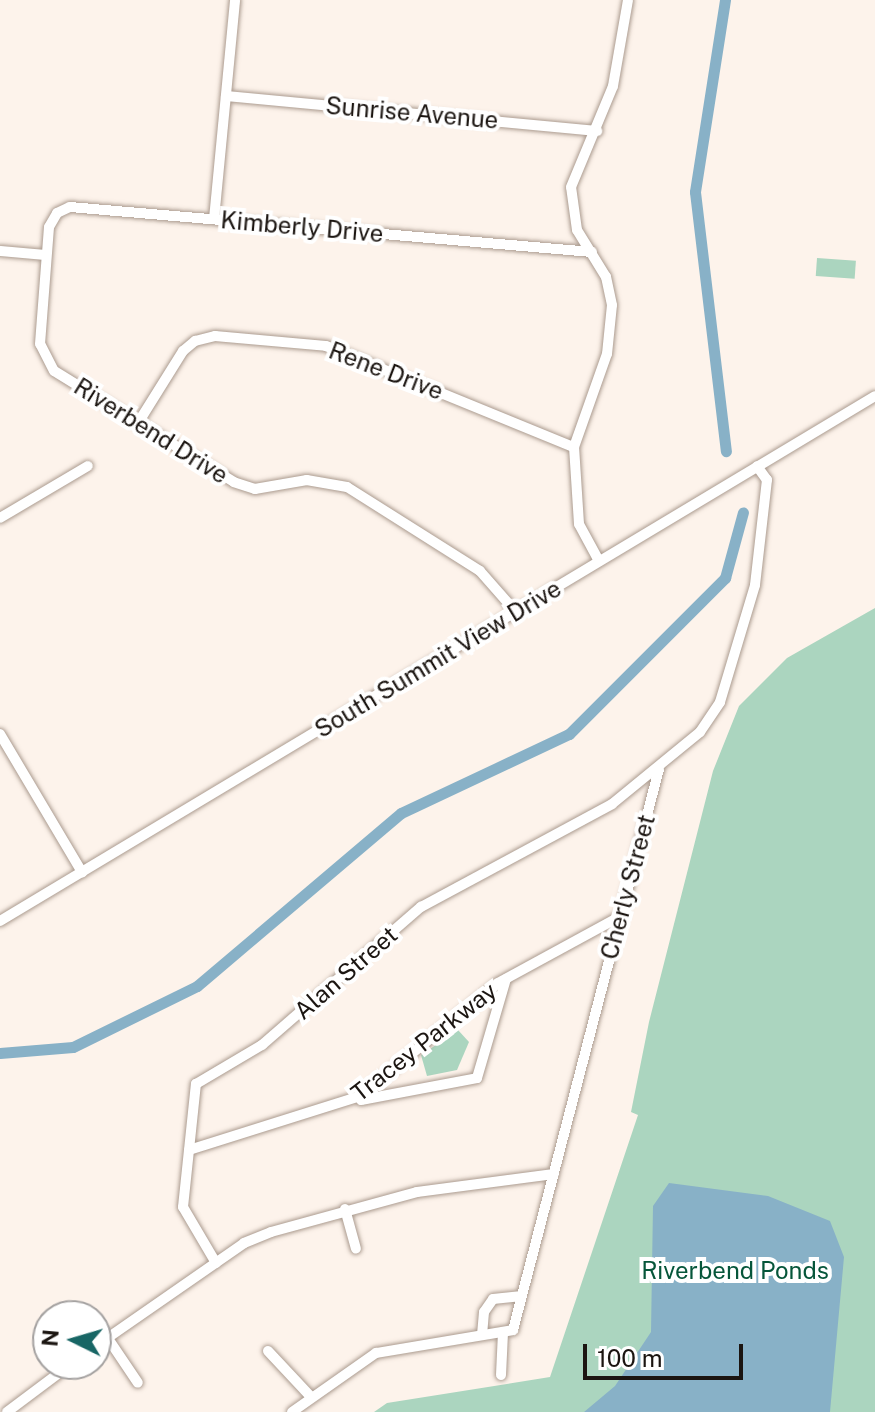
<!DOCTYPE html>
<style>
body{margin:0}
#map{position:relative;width:875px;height:1412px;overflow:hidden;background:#fdf3eb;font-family:"Public Sans",sans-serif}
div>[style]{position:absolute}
.green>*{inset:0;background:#abd5bf;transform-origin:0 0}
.water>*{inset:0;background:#88b1c7}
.canal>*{height:11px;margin:-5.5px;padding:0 5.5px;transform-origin:5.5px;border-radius:5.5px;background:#88b1c7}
.roads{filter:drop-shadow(0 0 2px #ab9b8f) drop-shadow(0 0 2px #ab9b8f)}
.minor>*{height:10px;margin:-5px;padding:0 5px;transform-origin:5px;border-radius:5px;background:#fff}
span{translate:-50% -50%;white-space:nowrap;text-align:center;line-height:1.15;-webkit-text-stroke:8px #fff;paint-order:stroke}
.street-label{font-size:24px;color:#1b1511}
.park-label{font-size:24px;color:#06563a}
.north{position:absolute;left:32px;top:1300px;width:80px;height:80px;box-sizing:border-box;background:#fff;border:2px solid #a4a1a0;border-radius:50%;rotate:275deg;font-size:22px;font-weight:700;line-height:32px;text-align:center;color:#1b1511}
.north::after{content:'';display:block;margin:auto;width:28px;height:36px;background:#186665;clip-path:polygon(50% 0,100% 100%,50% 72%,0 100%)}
.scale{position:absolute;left:583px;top:1344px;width:160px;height:36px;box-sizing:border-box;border:4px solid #1b1511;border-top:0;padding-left:10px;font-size:24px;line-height:28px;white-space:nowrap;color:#1b1511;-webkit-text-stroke:6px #fff;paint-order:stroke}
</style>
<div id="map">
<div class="green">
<i style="left:817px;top:258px;width:39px;height:18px;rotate:4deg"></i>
<i style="clip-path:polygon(875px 608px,875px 1412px,374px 1412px,387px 1403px,550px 1377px,638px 1115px,631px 1112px,649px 1022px,713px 771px,739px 706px,787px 658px)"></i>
<i style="clip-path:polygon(458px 1030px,469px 1042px,457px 1070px,427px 1076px,421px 1055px)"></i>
</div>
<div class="water">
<i style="clip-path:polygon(669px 1183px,768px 1196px,830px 1221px,844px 1257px,830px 1412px,584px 1412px,615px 1386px,651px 1332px,653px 1206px)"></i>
</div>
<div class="canal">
<i style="left:725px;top:0;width:194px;rotate:98.9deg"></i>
<i style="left:695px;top:192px;width:261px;rotate:83.2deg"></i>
<i style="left:0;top:1053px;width:73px;rotate:-4.7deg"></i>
<i style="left:73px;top:1047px;width:138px;rotate:-26.2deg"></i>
<i style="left:197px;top:986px;width:267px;rotate:-40.3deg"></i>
<i style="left:401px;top:813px;width:186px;rotate:-25.2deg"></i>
<i style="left:569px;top:734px;width:221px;rotate:-45deg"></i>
<i style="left:725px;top:578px;width:68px;rotate:-74.7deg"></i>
</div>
<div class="roads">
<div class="minor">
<i style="left:226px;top:96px;width:373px;rotate:5.4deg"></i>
<i style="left:214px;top:219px;width:220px;rotate:-84.5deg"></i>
<i style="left:0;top:251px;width:46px;rotate:5deg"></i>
<i style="left:138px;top:423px;width:85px;rotate:-58deg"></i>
<i style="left:183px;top:351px;width:16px;rotate:-40deg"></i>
<i style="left:195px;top:341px;width:21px;rotate:-14deg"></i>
<i style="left:215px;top:336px;width:111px;rotate:5.1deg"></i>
<i style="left:326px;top:346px;width:268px;rotate:22.2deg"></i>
<i style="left:0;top:518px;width:102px;rotate:-30.6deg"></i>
<i style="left:599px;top:561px;width:42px;rotate:-118.4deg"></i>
<i style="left:579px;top:524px;width:77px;rotate:-93.7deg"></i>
<i style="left:574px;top:447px;width:99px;rotate:-70.5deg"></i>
<i style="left:607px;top:354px;width:49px;rotate:-84.2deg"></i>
<i style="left:612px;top:305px;width:29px;rotate:-102deg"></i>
<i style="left:606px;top:277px;width:55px;rotate:-121.7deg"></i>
<i style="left:577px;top:230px;width:43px;rotate:-97.9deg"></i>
<i style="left:571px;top:187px;width:109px;rotate:-67.4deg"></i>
<i style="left:613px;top:86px;width:87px;rotate:-80.1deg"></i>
<i style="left:516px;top:612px;width:55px;rotate:-131.3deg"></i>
<i style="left:480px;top:571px;width:157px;rotate:-147.7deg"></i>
<i style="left:347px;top:487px;width:41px;rotate:-170.1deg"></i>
<i style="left:307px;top:480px;width:53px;rotate:170.2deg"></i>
<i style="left:255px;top:489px;width:22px;rotate:-162deg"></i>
<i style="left:234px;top:482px;width:211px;rotate:-148.3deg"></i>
<i style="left:54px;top:371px;width:30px;rotate:-117deg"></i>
<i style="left:40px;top:344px;width:117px;rotate:-85.6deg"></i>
<i style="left:49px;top:227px;width:16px;rotate:-60deg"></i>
<i style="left:57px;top:213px;width:14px;rotate:-25deg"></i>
<i style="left:70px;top:207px;width:524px;rotate:4.93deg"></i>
<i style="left:0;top:734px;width:161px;rotate:59.3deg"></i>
<i style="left:0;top:921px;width:1020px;rotate:-30.96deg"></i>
<i style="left:361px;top:1100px;width:118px;rotate:-10.7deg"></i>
<i style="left:477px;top:1078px;width:103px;rotate:-73.7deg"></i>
<i style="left:189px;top:1150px;width:179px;rotate:-17.5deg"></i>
<i style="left:360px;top:1096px;width:178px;rotate:-39.3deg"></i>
<i style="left:498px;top:983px;width:140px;rotate:-28.6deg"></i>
<i style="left:345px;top:1209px;width:41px;rotate:74.6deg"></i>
<i style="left:216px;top:1263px;width:65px;rotate:-120.5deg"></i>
<i style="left:183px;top:1207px;width:124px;rotate:-84deg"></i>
<i style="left:196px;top:1084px;width:77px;rotate:-30.6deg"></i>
<i style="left:262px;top:1045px;width:211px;rotate:-41deg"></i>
<i style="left:421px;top:907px;width:217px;rotate:-28.3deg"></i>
<i style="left:612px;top:804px;width:114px;rotate:-39.3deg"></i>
<i style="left:700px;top:732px;width:36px;rotate:-56deg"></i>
<i style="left:720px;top:702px;width:122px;rotate:-73.3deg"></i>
<i style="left:755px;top:585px;width:106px;rotate:-83.5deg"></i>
<i style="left:767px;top:480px;width:17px;rotate:-126deg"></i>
<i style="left:482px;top:1335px;width:23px;rotate:-85deg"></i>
<i style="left:484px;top:1312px;width:16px;rotate:-55deg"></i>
<i style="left:493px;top:1299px;width:29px;rotate:-6deg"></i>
<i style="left:107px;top:1337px;width:55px;rotate:56deg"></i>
<i style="left:96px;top:1346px;width:180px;rotate:-34.8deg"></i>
<i style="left:244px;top:1243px;width:29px;rotate:-22deg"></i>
<i style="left:271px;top:1232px;width:151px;rotate:-15.3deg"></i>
<i style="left:417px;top:1192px;width:138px;rotate:-7.5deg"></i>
<i style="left:268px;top:1351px;width:63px;rotate:46.9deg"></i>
<i style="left:501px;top:1375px;width:43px;rotate:-87.3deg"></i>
<i style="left:7px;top:1412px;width:80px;rotate:-36.9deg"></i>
<i style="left:292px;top:1412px;width:103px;rotate:-35.1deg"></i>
<i style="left:376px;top:1353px;width:139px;rotate:-9.5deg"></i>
<i style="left:513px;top:1330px;width:580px;rotate:-75.41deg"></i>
</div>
</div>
<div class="street-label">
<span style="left:412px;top:113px;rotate:5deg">Sunrise Avenue</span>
<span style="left:302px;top:227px;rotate:5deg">Kimberly Drive</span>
<span style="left:386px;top:371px;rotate:21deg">Rene Drive</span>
<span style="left:151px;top:431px;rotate:32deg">Riverbend Drive</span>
<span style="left:438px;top:659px;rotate:-31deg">South Summit View Drive</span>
<span style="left:628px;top:887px;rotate:-75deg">Cherly Street</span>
<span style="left:346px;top:973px;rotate:-41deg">Alan Street</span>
<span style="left:424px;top:1042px;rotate:-38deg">Tracey Parkway</span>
</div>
<div class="park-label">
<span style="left:735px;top:1271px">Riverbend Ponds</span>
</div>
<div class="north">N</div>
<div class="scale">100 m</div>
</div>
